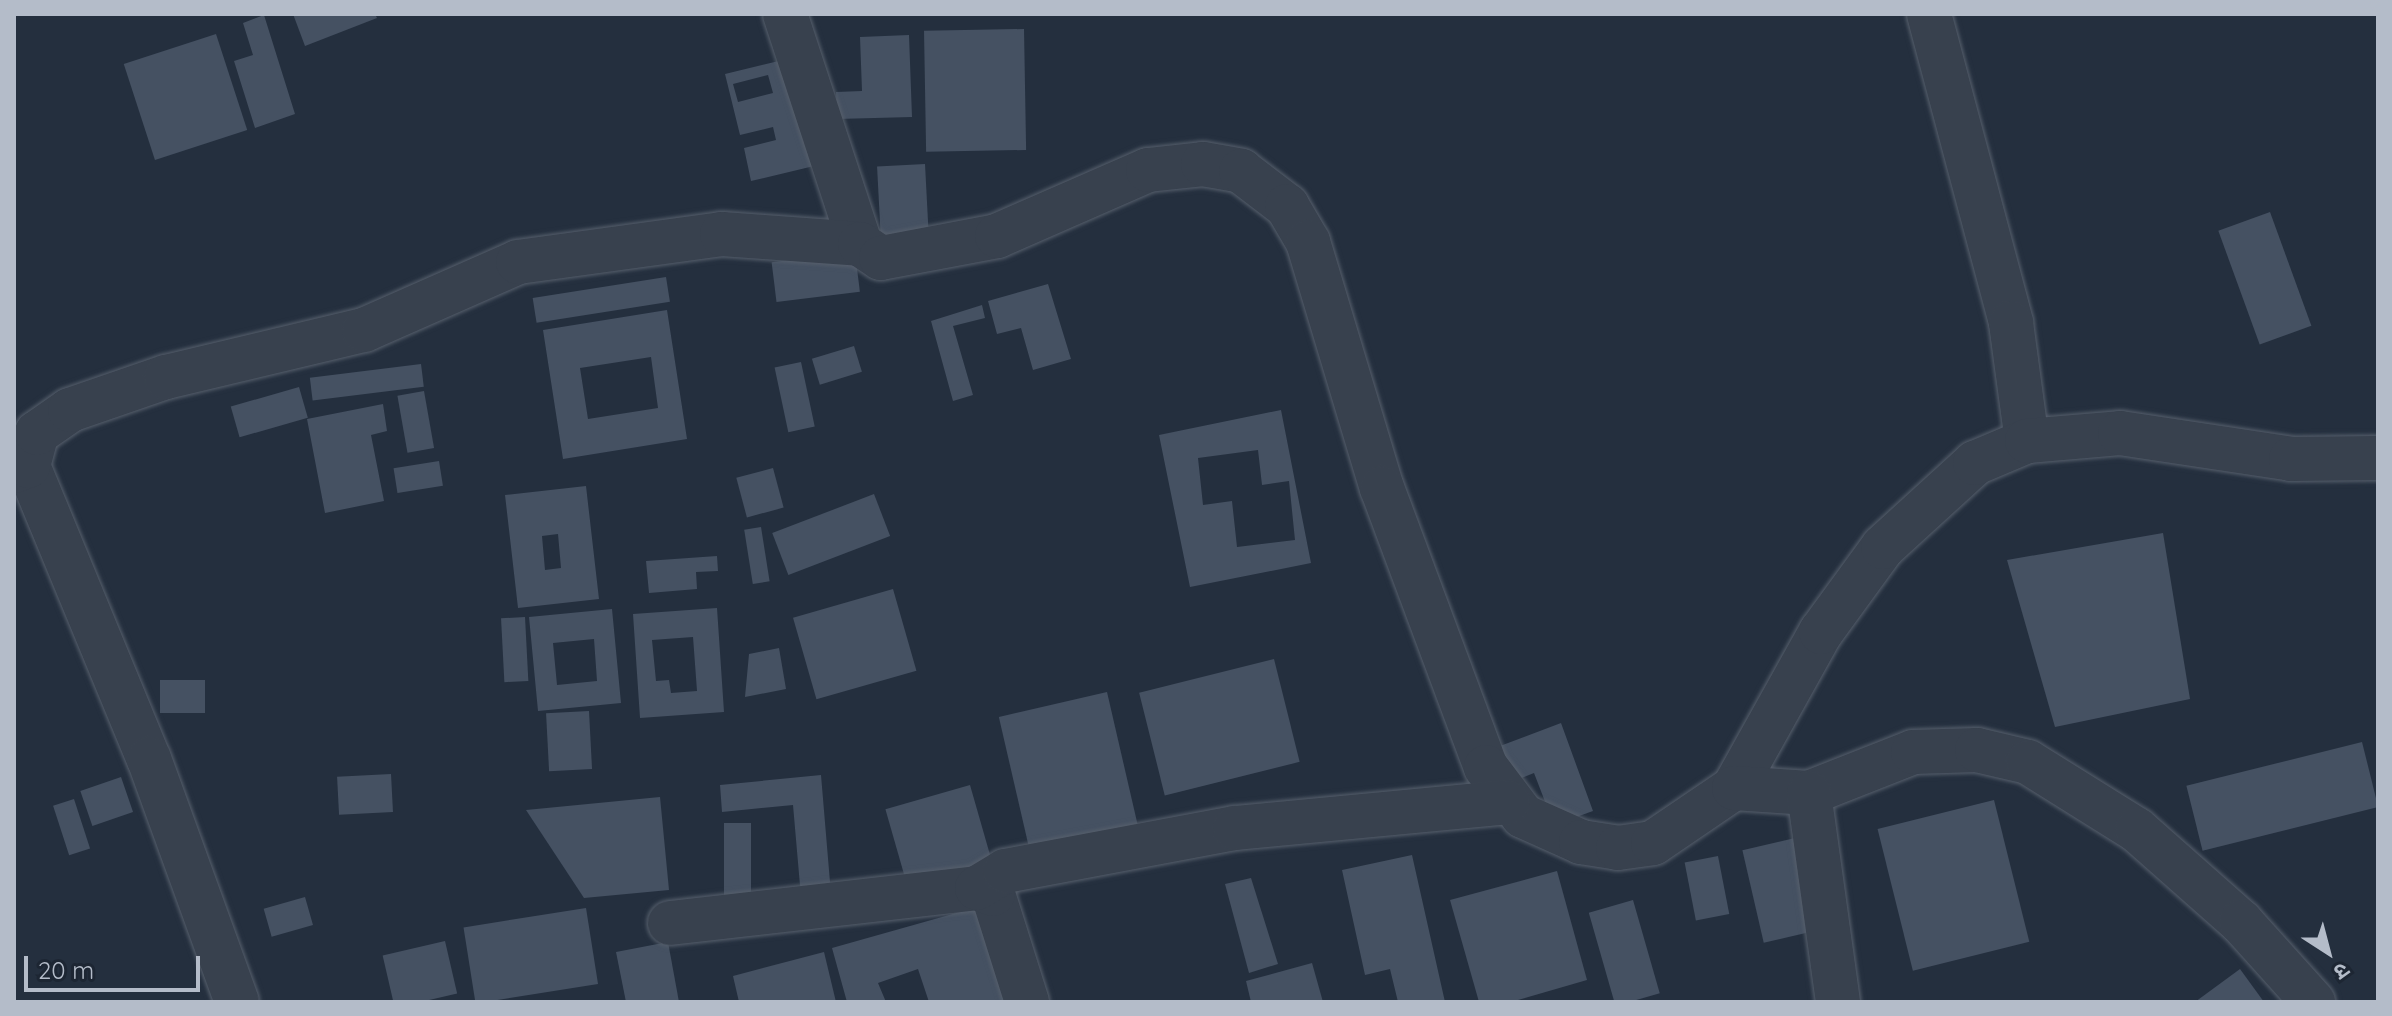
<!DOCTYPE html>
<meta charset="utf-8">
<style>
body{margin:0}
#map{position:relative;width:2392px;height:1016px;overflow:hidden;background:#242f3e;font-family:Quicksand,"Noto Sans Devanagari",sans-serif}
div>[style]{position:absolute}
.building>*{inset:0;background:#455162;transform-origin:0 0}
.roads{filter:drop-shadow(0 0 2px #565f6c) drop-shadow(0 0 2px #565f6c)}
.minor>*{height:44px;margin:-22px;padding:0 22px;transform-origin:22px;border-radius:22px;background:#38414e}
span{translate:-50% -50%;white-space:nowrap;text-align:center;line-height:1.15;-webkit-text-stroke:6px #1d2633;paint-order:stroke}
.frame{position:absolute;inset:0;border:16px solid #b4bcc9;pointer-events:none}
.north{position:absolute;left:2288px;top:912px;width:80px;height:80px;-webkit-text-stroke:6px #1d2633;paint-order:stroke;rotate:144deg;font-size:22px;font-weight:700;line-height:32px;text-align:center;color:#b4bcc9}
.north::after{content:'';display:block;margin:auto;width:28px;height:36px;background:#b4bcc9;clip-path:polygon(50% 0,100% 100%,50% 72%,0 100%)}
.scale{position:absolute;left:24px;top:956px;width:176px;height:36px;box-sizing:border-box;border:4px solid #b4bcc9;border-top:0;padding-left:10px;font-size:24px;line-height:28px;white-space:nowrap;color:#b4bcc9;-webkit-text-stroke:6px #1d2633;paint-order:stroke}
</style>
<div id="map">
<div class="building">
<i style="clip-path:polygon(293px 14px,375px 14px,377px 18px,305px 46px)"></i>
<i style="clip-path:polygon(264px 15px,295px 114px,255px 128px,234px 61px,253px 55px,243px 23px)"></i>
<i style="left:1024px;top:29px;width:121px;height:100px;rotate:89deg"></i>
<i style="left:216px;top:34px;width:101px;height:97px;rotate:72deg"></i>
<i style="clip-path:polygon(909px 35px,912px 117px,837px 119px,836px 92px,862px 91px,860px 37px)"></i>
<i style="clip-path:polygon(evenodd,787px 59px,814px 166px,751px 181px,744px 148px,776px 140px,773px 127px,740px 135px,725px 74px,787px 59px,768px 75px,773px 93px,738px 102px,733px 84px,768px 75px)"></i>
<i style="left:925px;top:164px;width:78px;height:48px;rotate:87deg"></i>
<i style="left:2270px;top:212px;width:121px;height:55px;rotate:70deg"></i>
<i style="left:855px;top:252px;width:40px;height:84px;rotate:83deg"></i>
<i style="left:666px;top:277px;width:25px;height:135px;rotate:81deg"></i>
<i style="clip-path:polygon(1048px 284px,1071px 359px,1033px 370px,1021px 328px,997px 334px,988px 301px)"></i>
<i style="clip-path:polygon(982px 305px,985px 318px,953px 326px,973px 395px,953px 401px,931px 321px)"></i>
<i style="clip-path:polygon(evenodd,667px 310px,687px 439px,563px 459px,543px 330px,667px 310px,651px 357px,658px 408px,588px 419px,580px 368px,651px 357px)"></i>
<i style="left:854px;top:346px;width:27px;height:44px;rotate:73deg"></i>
<i style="left:801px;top:362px;width:66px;height:27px;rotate:78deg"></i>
<i style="left:421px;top:364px;width:23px;height:112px;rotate:83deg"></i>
<i style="left:299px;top:387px;width:32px;height:71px;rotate:74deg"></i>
<i style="left:424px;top:391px;width:58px;height:27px;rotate:80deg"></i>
<i style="clip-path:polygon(383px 404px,387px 431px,371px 435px,384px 501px,325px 513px,307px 419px)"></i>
<i style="clip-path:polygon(evenodd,1281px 410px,1311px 563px,1190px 587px,1159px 435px,1281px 410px,1258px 450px,1262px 485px,1289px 481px,1295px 540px,1237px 547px,1232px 501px,1203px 505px,1198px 458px,1258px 450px)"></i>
<i style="left:439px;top:461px;width:25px;height:46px;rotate:81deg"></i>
<i style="left:773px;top:468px;width:41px;height:38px;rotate:75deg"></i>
<i style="clip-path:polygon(evenodd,586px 486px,599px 599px,518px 608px,505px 495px,586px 486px,558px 534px,561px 568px,545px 570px,542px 536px,558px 534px)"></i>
<i style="left:874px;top:494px;width:45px;height:109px;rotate:69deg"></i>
<i style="left:761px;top:527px;width:55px;height:17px;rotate:81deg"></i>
<i style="clip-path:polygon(2163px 533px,2190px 699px,2055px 727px,2007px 560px)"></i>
<i style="clip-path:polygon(717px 556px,718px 571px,696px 572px,697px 589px,649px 593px,646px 561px)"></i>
<i style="left:893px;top:589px;width:85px;height:104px;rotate:74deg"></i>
<i style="clip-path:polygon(evenodd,717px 608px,724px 712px,640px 718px,633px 614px,717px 608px,693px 637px,697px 691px,671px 693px,669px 680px,656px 681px,652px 640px,693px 637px)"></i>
<i style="clip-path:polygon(evenodd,612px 609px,621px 703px,538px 711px,529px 617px,612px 609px,594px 639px,597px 681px,557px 685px,553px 643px,594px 639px)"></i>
<i style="left:525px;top:617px;width:64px;height:24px;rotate:87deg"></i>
<i style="clip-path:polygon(779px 648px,786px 689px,745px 697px,749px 654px)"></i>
<i style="left:1274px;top:659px;width:106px;height:139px;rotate:76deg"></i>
<i style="left:160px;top:680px;width:45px;height:33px"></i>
<i style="left:1107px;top:692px;width:147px;height:111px;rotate:77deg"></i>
<i style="left:589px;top:711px;width:58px;height:43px;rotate:87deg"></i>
<i style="clip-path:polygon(1561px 723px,1593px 811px,1554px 825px,1534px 773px,1514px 781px,1500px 746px)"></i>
<i style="left:2362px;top:742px;width:67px;height:181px;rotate:76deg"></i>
<i style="left:391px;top:774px;width:38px;height:54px;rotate:87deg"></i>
<i style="clip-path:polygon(821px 775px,831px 894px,801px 897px,793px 805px,722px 812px,720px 785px)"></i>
<i style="left:121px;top:777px;width:37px;height:43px;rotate:71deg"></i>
<i style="left:970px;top:785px;width:79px;height:88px;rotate:74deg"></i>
<i style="clip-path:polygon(660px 797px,669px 890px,584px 898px,526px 810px)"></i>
<i style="left:74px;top:799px;width:52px;height:22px;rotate:72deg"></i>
<i style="left:1994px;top:800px;width:146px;height:120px;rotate:76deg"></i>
<i style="left:724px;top:823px;width:27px;height:77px"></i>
<i style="left:1795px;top:838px;width:95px;height:54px;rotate:77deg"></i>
<i style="clip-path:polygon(1412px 855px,1445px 1002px,1398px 1002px,1390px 969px,1365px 975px,1342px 870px)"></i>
<i style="left:1718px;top:856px;width:59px;height:34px;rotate:79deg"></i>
<i style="clip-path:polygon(1557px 871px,1587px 980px,1511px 1002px,1479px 1002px,1450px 900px)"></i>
<i style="clip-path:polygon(1251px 878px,1278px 964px,1249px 973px,1225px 884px)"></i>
<i style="left:305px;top:897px;width:29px;height:43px;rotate:74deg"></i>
<i style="left:1633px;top:900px;width:97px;height:46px;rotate:74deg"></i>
<i style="clip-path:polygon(981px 906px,1008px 1002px,929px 1002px,918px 969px,878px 983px,886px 1002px,847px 1002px,832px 948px)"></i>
<i style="left:586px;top:908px;width:77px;height:124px;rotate:81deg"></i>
<i style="left:445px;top:941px;width:54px;height:64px;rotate:77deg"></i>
<i style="clip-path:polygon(668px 942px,679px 1002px,626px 1002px,616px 952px)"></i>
<i style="clip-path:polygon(824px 952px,836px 1002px,739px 1002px,733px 976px)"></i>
<i style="clip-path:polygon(1312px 963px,1323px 1002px,1251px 1002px,1246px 981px)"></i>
<i style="clip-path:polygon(2240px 969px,2264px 1002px,2195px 1002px)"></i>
</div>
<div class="roads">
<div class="minor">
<i style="left:785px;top:14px;width:242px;rotate:71.9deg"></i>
<i style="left:1929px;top:14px;width:320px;rotate:75.1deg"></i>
<i style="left:2011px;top:323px;width:119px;rotate:82.3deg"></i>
<i style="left:28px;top:466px;width:317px;rotate:67.6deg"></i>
<i style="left:149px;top:759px;width:258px;rotate:70.1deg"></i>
<i style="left:14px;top:471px;width:15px;rotate:-20deg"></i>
<i style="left:28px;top:466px;width:34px;rotate:-75deg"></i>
<i style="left:37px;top:433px;width:40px;rotate:-34.9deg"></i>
<i style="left:70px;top:410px;width:102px;rotate:-19deg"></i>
<i style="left:166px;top:377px;width:204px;rotate:-13.4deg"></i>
<i style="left:364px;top:330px;width:168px;rotate:-23.8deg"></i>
<i style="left:518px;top:262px;width:206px;rotate:-7.8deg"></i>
<i style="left:722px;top:234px;width:138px;rotate:4.1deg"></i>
<i style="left:860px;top:244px;width:25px;rotate:34deg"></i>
<i style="left:881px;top:258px;width:118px;rotate:-10.7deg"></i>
<i style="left:997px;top:236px;width:165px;rotate:-23.6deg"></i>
<i style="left:1148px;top:170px;width:55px;rotate:-6.2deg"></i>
<i style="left:1203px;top:164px;width:39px;rotate:10deg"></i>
<i style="left:1241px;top:171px;width:58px;rotate:37.3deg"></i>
<i style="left:1287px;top:206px;width:42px;rotate:59.7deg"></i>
<i style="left:1308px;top:242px;width:257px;rotate:73.3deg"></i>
<i style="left:1382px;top:488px;width:298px;rotate:69.6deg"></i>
<i style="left:1486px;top:767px;width:61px;rotate:52.9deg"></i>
<i style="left:1523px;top:816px;width:64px;rotate:24.1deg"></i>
<i style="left:1581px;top:842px;width:37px;rotate:9deg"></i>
<i style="left:1618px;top:848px;width:35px;rotate:-8deg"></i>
<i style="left:1653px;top:843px;width:98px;rotate:-34.2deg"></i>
<i style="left:1734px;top:788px;width:179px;rotate:-60.9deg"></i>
<i style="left:1821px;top:632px;width:105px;rotate:-53.9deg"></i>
<i style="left:1883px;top:547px;width:125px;rotate:-42.4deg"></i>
<i style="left:1975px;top:463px;width:56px;rotate:-22.9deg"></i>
<i style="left:2027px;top:441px;width:93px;rotate:-4.9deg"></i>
<i style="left:2120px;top:433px;width:173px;rotate:8.6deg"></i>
<i style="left:2291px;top:459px;width:87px;rotate:-0.7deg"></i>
<i style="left:1734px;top:788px;width:75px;rotate:3.8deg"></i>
<i style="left:1809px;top:793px;width:112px;rotate:-21.5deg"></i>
<i style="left:1913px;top:752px;width:64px;rotate:-1.8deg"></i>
<i style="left:1977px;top:750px;width:52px;rotate:13.2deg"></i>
<i style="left:2028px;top:762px;width:128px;rotate:32deg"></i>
<i style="left:2137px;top:830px;width:139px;rotate:41.5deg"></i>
<i style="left:2241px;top:922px;width:108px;rotate:48deg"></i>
<i style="left:1809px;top:793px;width:211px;rotate:82.1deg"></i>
<i style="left:670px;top:923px;width:309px;rotate:-6.5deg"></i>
<i style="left:1027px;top:1002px;width:113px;rotate:-107.5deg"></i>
<i style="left:993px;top:894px;width:17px;rotate:-159deg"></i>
<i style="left:977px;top:888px;width:33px;rotate:-31deg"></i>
<i style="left:1005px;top:871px;width:234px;rotate:-10.6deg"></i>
<i style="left:1235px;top:828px;width:274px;rotate:-5.4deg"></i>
</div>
</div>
<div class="frame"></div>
<div class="north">उ</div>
<div class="scale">20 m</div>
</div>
